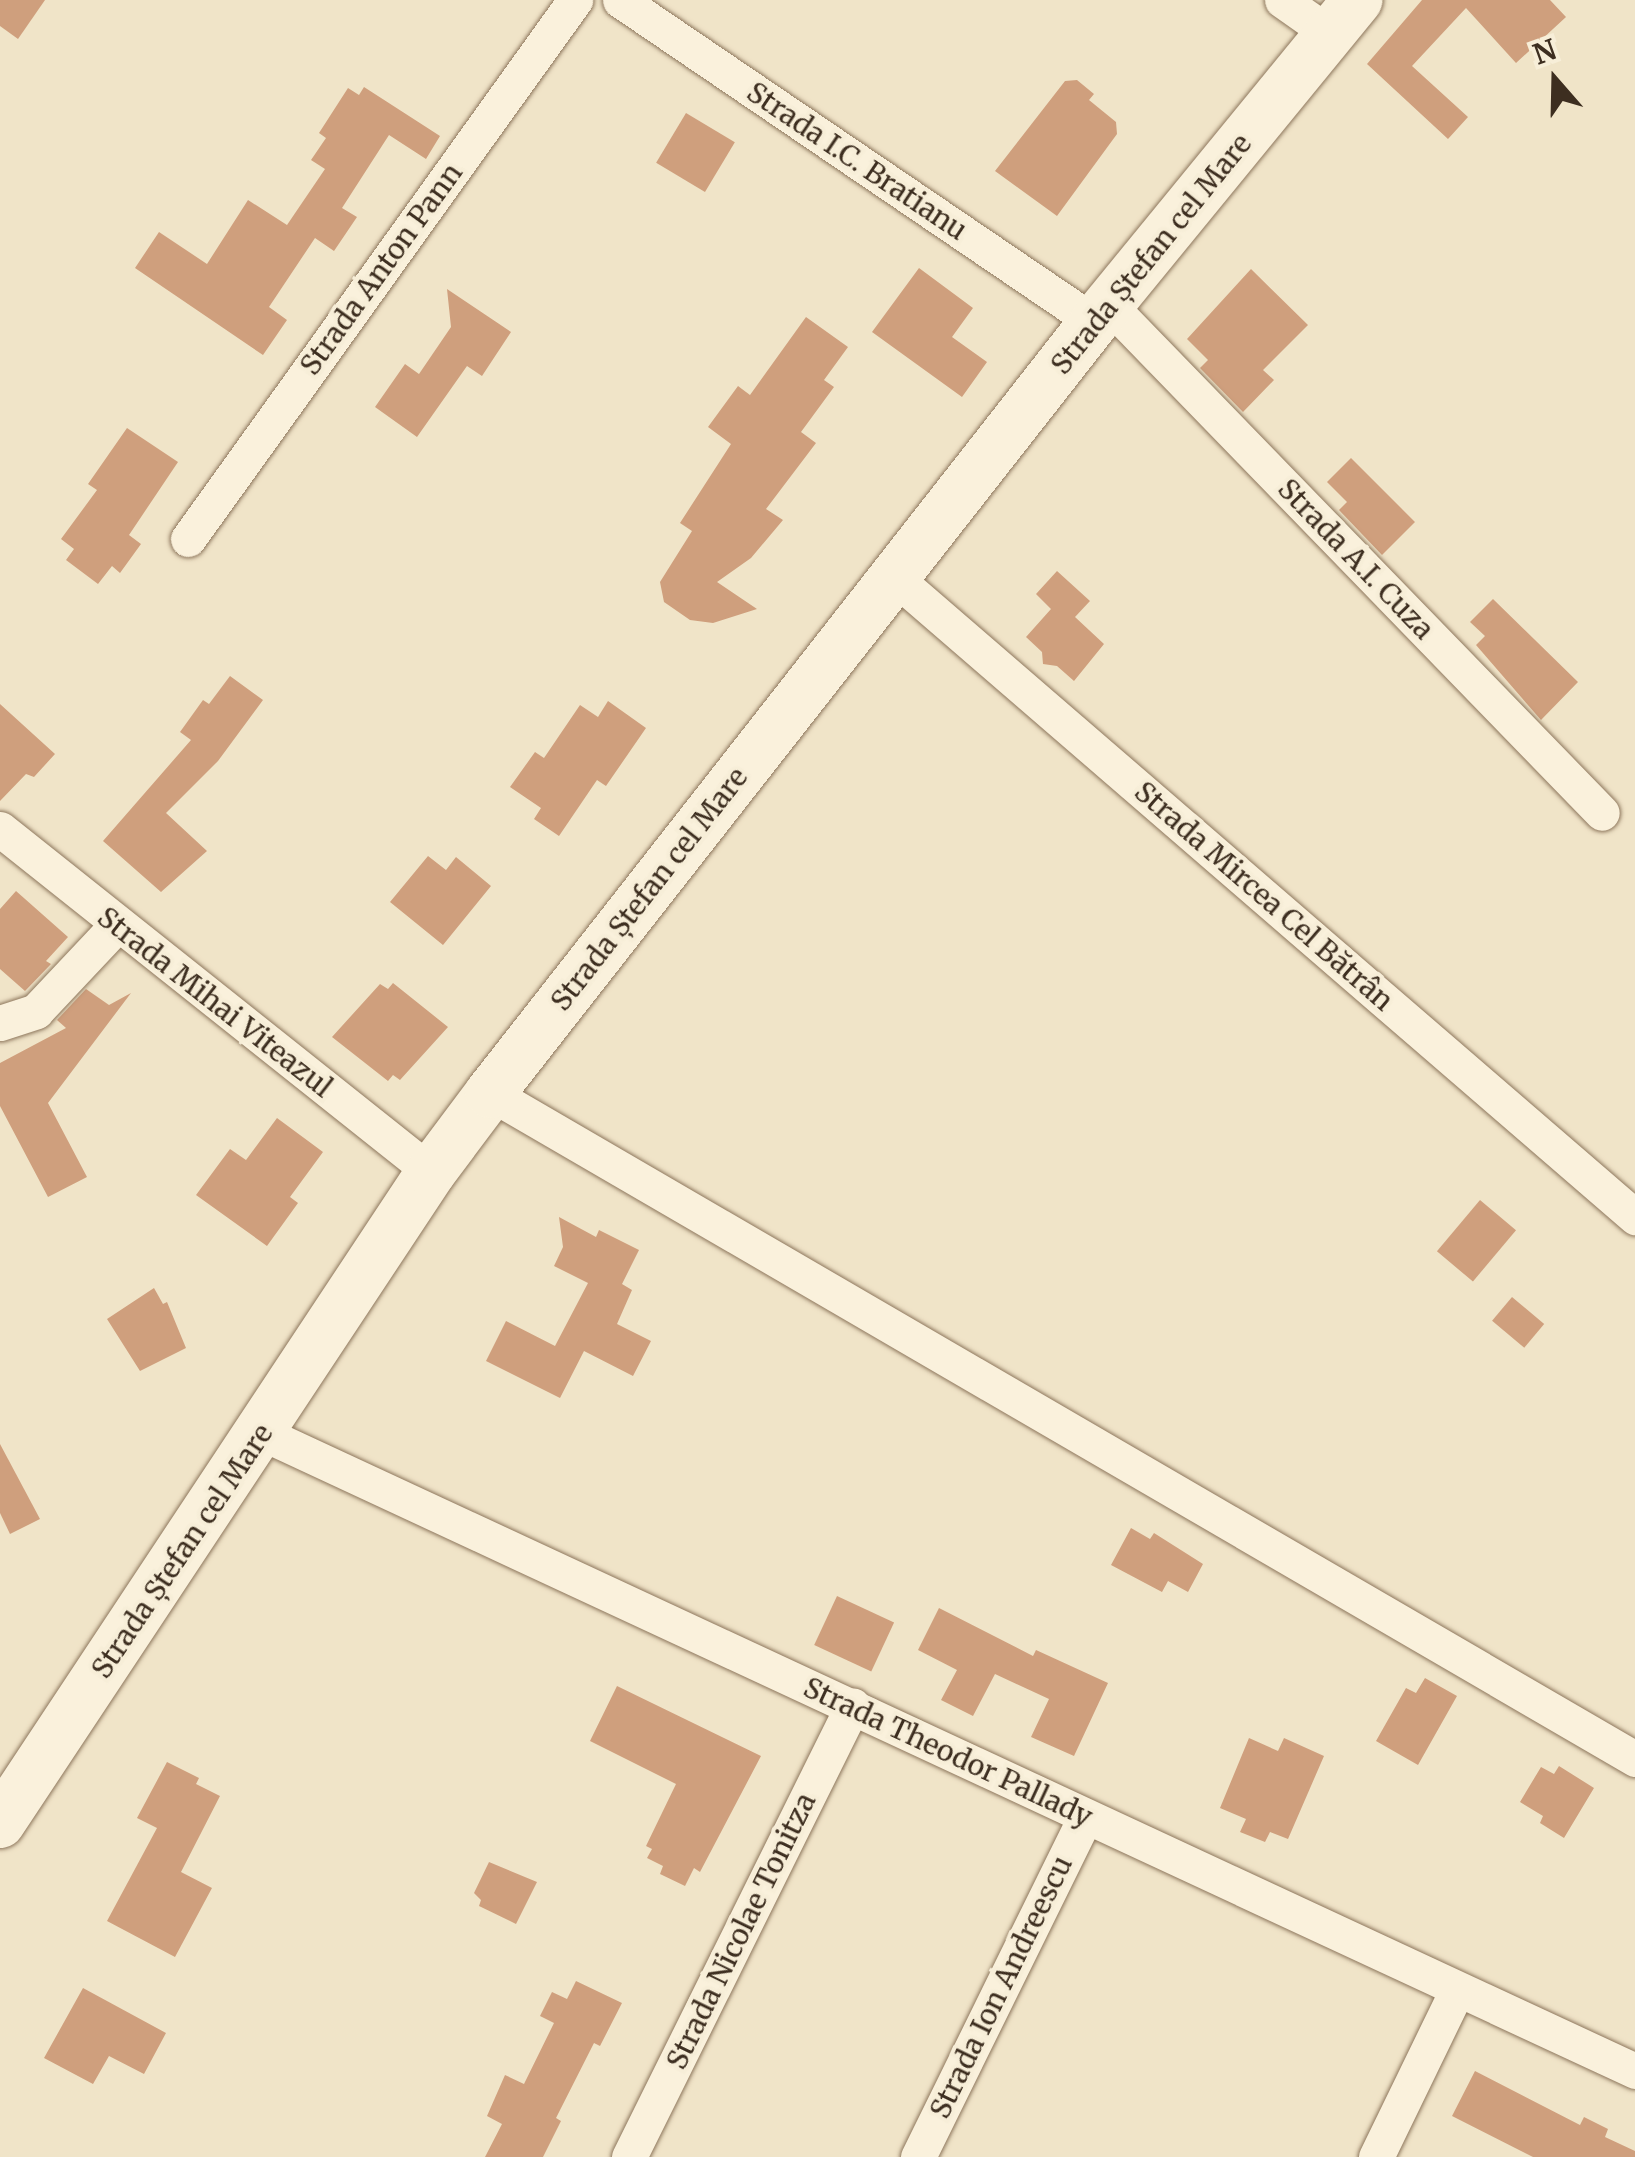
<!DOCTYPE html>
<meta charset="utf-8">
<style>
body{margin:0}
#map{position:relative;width:1635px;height:2157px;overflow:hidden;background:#f0e4c8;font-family:Merriweather,serif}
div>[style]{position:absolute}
.building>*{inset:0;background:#cf9f7d;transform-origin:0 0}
.roads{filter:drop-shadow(0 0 2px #8d765c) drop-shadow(0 0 2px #8d765c)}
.street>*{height:35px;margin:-17.5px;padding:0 17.5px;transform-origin:17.5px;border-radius:17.5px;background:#faf1dc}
.secondary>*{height:50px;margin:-25px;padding:0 25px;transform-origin:25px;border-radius:25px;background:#faf1dc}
span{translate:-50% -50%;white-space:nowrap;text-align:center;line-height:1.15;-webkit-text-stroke:8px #f7eed8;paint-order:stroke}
.street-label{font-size:28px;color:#3d2e20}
.north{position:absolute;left:1505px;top:30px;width:100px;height:100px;-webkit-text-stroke:8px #f7eed8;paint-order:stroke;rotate:340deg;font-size:28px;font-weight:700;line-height:40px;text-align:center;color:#3d2e20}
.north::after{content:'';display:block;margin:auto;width:35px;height:45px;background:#3d2e20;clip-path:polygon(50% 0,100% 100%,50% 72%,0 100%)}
</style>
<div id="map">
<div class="building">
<i style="clip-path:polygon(0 0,45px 0,18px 39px,0 26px)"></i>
<i style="clip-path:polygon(1422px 0,1550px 0,1566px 17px,1516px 63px,1466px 8px,1412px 66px,1468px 117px,1448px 139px,1367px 64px)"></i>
<i style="clip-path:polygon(1077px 80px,1094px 94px,1089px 100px,1116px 122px,1117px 134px,1057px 216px,995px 171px,1065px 81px)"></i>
<i style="clip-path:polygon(364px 87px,440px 136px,426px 159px,389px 135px,342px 208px,357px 217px,334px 251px,315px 238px,269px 307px,287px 320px,263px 355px,135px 268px,159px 232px,207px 264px,248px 200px,287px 225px,325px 169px,311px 160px,326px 138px,319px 133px,348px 88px,359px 95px)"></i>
<i style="left:686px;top:113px;width:57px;height:58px;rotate:31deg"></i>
<i style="clip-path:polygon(919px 268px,973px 308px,952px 337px,987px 362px,962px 397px,872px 332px)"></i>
<i style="clip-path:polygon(1251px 269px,1308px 325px,1263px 370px,1274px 380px,1243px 412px,1200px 368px,1208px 360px,1187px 339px)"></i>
<i style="clip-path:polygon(447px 289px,511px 332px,482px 376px,467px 366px,417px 437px,375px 407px,405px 364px,419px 374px,451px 327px)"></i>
<i style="clip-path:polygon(806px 317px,848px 347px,824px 380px,834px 387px,801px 432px,816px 443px,766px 509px,783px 520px,751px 558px,717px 582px,757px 609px,713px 623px,690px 620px,664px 602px,660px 582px,692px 531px,680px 523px,731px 444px,708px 427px,738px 386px,750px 395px)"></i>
<i style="clip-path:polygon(127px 428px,178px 462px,129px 535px,141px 544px,120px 573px,112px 566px,98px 584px,66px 560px,74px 549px,61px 539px,97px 490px,88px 484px)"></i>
<i style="clip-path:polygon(1351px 458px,1415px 522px,1382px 555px,1339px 510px,1347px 502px,1327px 482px)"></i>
<i style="clip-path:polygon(1057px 571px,1090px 601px,1075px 617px,1104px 644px,1074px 681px,1057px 666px,1043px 664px,1042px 652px,1026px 637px,1051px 609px,1036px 594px)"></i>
<i style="clip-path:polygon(1493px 599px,1578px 682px,1541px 720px,1476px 645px,1485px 636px,1470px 622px)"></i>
<i style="clip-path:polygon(230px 676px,263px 700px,218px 761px,166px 813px,207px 851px,161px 892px,103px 841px,191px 740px,180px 732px,203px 700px,209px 704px)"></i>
<i style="clip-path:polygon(608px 701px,646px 728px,606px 786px,597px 780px,559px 836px,534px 819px,541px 808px,510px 787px,535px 752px,544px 758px,580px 705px,598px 717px)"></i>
<i style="clip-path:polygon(0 704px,55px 754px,34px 777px,26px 774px,0 801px)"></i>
<i style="clip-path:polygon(428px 856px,446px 870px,456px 857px,491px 886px,443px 945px,390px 902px)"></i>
<i style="clip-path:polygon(16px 891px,68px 937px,46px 961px,51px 964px,25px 991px,0 969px,0 909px)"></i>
<i style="clip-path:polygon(393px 983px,448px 1027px,400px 1080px,393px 1075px,388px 1081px,332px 1037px,380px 984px,388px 989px)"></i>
<i style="clip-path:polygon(86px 989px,109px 1005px,131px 993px,48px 1103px,87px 1177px,48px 1197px,0 1106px,0 1063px,66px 1028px,57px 1020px)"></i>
<i style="clip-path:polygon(277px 1118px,323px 1152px,290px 1197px,298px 1203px,267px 1246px,196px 1195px,230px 1149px,246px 1160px)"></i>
<i style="left:1480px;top:1200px;width:47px;height:67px;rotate:40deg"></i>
<i style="clip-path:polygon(559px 1217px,596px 1237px,599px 1230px,639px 1250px,622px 1284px,632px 1290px,617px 1324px,651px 1341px,633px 1376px,584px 1351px,560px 1398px,486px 1361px,506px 1321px,555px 1346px,588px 1283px,554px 1266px,563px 1247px)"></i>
<i style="clip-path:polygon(154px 1288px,163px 1304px,167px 1302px,186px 1348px,140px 1371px,107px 1319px)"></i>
<i style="left:1512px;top:1297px;width:42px;height:31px;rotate:40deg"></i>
<i style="clip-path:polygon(0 1444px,40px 1519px,10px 1534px,0 1513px)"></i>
<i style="clip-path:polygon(1131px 1528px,1150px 1539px,1154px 1533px,1203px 1564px,1188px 1592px,1168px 1581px,1162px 1592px,1111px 1565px)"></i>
<i style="left:837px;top:1596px;width:63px;height:54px;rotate:25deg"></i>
<i style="clip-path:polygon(939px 1608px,1033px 1656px,1036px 1650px,1108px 1683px,1074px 1756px,1031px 1737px,1049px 1699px,995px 1674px,973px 1716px,941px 1700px,957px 1670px,918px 1650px)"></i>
<i style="clip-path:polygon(1425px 1678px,1457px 1696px,1418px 1765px,1376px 1741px,1406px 1688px,1416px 1693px)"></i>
<i style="clip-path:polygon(617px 1686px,761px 1756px,700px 1872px,694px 1868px,685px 1886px,660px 1874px,663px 1866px,647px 1858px,652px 1849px,646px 1846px,676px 1784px,590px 1741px)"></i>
<i style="clip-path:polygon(1249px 1738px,1278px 1751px,1284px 1738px,1324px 1756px,1288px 1839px,1270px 1832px,1265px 1842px,1240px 1832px,1246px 1819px,1220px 1808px)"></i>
<i style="clip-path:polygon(167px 1762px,199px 1778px,196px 1784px,220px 1796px,181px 1872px,212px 1888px,175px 1957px,107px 1921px,157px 1828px,137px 1818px)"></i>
<i style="clip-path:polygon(1559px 1766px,1594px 1788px,1564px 1838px,1540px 1823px,1543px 1816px,1520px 1802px,1541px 1767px,1554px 1774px)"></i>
<i style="clip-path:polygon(489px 1862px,537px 1882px,516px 1924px,479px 1906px,481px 1900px,474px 1893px)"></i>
<i style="clip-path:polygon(576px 1981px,622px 2003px,600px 2046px,594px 2043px,556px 2118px,561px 2121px,543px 2157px,485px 2157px,502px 2124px,487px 2116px,505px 2075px,524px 2084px,554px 2023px,540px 2016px,552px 1992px,567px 1999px)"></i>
<i style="clip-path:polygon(83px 1988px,166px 2033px,144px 2074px,109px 2056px,93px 2084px,44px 2058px)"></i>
<i style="clip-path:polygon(1475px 2071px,1580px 2125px,1584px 2117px,1608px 2129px,1605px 2137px,1635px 2151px,1635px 2157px,1533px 2157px,1452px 2116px)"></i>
</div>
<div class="roads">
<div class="street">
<i style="left:620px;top:0;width:573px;rotate:34.19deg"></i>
<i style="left:1282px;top:0;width:57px;rotate:35.1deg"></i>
<i style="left:1110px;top:306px;width:706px;rotate:45.86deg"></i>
<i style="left:188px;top:539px;width:664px;rotate:-54.32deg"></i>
<i style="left:893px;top:576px;width:981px;rotate:40.82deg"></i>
<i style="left:0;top:829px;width:551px;rotate:38.51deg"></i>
<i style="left:0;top:1023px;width:38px;rotate:-18deg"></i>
<i style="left:36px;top:1011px;width:118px;rotate:-46.7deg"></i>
<i style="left:490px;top:1093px;width:1325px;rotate:30.18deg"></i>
<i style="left:262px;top:1433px;width:1514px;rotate:24.92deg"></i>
<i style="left:629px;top:2157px;width:504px;rotate:-63.64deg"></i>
<i style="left:918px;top:2157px;width:379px;rotate:-63.8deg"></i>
<i style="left:1376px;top:2157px;width:186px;rotate:-64.1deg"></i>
</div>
<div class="secondary">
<i style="left:0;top:1823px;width:781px;rotate:-56.49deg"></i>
<i style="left:431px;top:1172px;width:99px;rotate:-53.2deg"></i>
<i style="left:490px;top:1093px;width:979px;rotate:-51.92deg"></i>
<i style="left:1094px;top:322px;width:416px;rotate:-50.7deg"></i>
</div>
</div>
<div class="street-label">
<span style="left:857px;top:161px;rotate:34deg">Strada I.C. Bratianu</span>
<span style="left:1151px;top:254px;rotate:-51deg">Strada Ștefan cel Mare</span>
<span style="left:381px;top:269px;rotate:-54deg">Strada Anton Pann</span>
<span style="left:1356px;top:559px;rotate:46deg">Strada A.I. Cuza</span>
<span style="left:649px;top:889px;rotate:-52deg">Strada Ștefan cel Mare</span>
<span style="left:1264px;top:896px;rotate:41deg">Strada Mircea Cel Bătrân</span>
<span style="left:215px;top:1002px;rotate:38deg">Strada Mihai Viteazul</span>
<span style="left:182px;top:1551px;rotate:-56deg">Strada Ștefan cel Mare</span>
<span style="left:948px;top:1752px;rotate:25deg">Strada Theodor Pallady</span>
<span style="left:741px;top:1931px;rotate:-64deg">Strada Nicolae Tonitza</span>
<span style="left:1001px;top:1987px;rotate:-64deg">Strada Ion Andreescu</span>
</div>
<div class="north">N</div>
</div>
